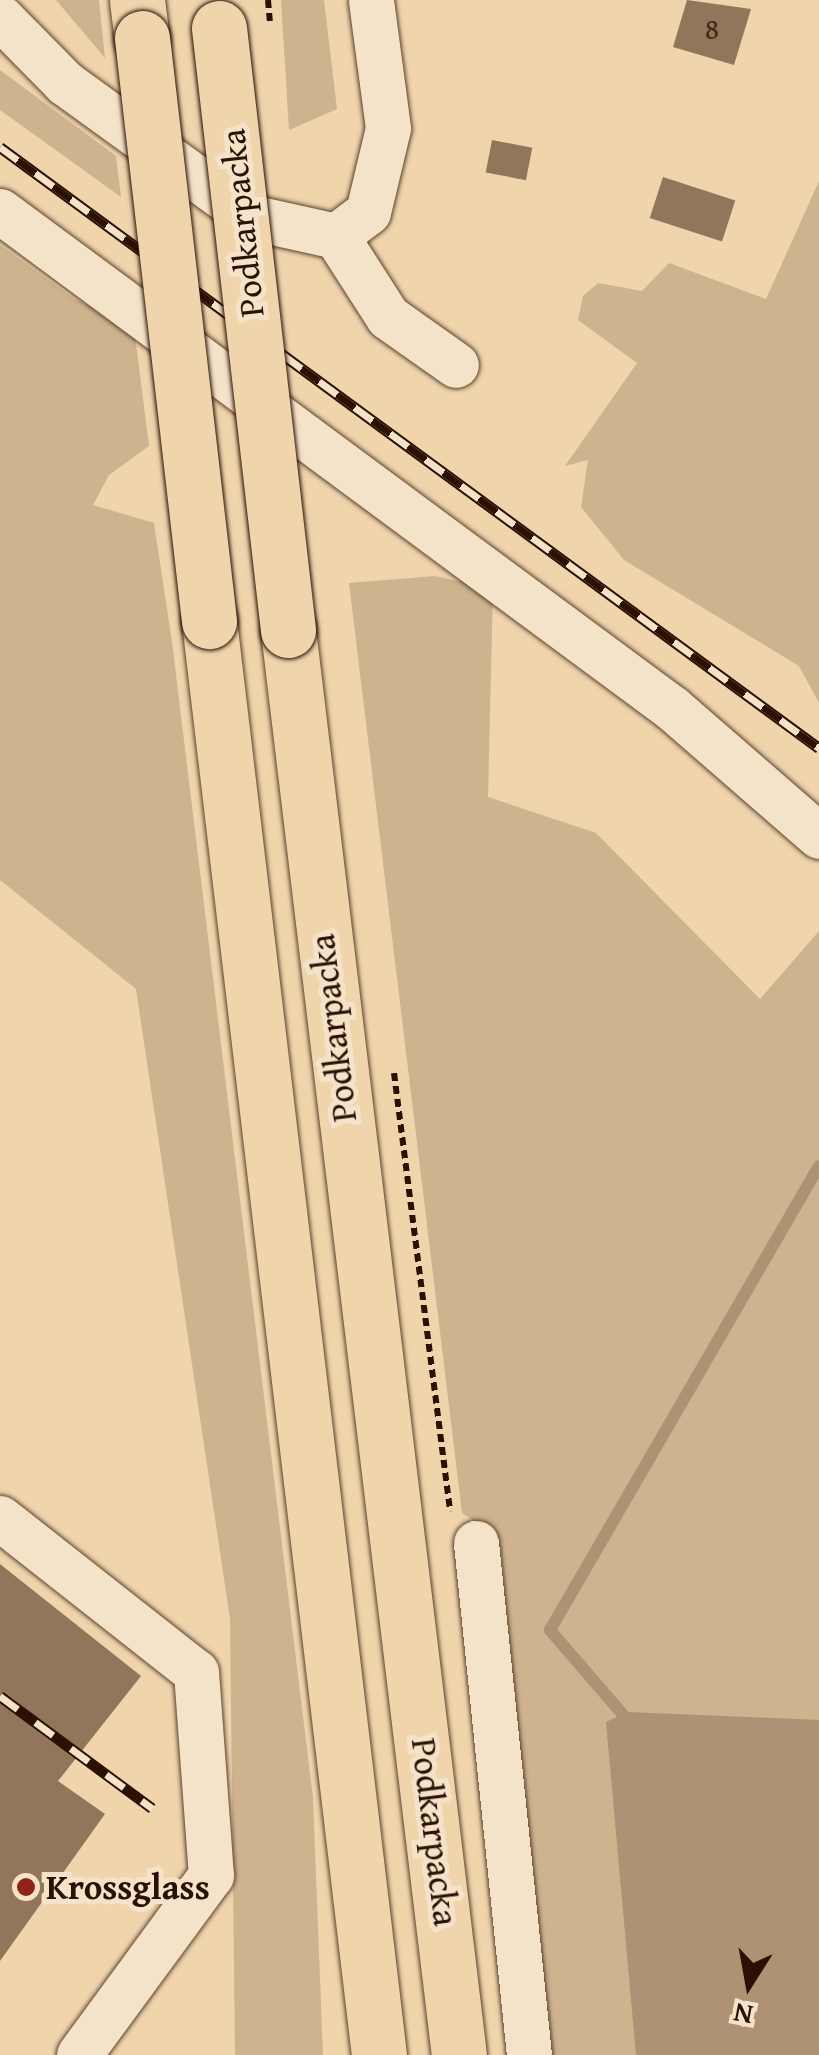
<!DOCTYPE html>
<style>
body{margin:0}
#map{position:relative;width:819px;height:2055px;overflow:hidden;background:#f0d4ac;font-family:"Gentium Book Plus",serif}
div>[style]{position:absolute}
.green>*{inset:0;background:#ceb38f}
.water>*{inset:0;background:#ad9273}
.stream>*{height:12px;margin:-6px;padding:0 6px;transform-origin:6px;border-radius:6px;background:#ad9273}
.building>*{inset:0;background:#91765b;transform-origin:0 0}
.path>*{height:6px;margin-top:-3px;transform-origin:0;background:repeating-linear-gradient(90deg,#2a1104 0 8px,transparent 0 13px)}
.roads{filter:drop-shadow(0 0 2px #5c422e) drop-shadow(0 0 2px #5c422e)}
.minor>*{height:45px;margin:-22.5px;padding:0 22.5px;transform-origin:22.5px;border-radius:22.5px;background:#f5e3c9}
.major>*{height:55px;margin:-27.5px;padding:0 27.5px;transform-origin:27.5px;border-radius:27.5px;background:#f0d4ac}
.rail>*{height:11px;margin-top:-5.5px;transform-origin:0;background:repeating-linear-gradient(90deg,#f5e3c9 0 22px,#2a1104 0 44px);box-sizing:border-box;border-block:2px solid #2a1104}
.bridges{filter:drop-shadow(0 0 2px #2a1104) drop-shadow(0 0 2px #2a1104)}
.major-bridge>*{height:55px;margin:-27.5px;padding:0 27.5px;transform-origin:27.5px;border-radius:27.5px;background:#f0d4ac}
.dots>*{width:28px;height:28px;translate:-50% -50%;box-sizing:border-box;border:5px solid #f5e3c9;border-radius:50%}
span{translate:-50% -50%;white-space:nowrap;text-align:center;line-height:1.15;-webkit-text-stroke:10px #f5e3c9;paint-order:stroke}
.number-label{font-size:30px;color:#442a1a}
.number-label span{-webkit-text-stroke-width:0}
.street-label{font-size:35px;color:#2a1104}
.poi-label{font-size:35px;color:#2a1104;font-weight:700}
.left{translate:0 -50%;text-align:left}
.north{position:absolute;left:699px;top:1935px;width:100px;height:100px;-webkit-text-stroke:8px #f5e3c9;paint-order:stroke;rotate:191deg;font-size:28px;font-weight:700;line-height:40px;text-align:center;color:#2a1104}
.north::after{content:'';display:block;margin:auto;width:35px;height:45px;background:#2a1104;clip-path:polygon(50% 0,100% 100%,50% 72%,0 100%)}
</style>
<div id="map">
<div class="green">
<i style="clip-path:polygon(56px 0,99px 0,105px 58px)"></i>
<i style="clip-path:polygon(281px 0,324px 0,337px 109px,289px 130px)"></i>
<i style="clip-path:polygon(0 70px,116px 156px,121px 197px,0 110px)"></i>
<i style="clip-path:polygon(819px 181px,819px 703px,799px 666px,624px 560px,581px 507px,588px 460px,565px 466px,637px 363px,578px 320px,583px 296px,598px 283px,642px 291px,669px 263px,766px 299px)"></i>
<i style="clip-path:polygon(0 245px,73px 298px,134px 328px,149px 446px,109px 475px,93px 505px,154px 523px,172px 642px,313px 1798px,323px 2055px,235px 2055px,230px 1619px,136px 989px,0 880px)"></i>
<i style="clip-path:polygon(435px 576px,493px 589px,488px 797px,596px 833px,760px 999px,819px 931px,819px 2055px,537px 2055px,488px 1530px,462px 1513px,349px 583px)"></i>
</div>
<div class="water">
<i style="clip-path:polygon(628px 1712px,819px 1720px,819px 2055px,636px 2055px,606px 1722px)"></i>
</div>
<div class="stream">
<i style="left:631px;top:1724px;width:124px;rotate:-130.8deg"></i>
<i style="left:550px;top:1630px;width:536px;rotate:-59.9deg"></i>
</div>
<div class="building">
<i style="clip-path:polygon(687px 0,751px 9px,734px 65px,673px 47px)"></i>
<i style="left:492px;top:140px;width:41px;height:33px;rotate:11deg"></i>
<i style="left:663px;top:177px;width:76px;height:43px;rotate:18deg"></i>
<i style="clip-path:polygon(0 1564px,141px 1676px,58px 1781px,105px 1814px,0 1961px)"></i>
</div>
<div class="path">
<i style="left:268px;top:0;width:21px;rotate:85deg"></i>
<i style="left:394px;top:1073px;width:442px;rotate:82.7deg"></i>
</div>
<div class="roads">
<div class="minor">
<i style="left:0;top:17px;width:93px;rotate:45.4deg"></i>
<i style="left:65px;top:83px;width:228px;rotate:35.9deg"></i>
<i style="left:250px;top:217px;width:88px;rotate:12.5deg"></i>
<i style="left:336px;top:236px;width:40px;rotate:-37deg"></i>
<i style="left:368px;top:212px;width:86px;rotate:-76.6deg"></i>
<i style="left:388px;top:128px;width:129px;rotate:-97.6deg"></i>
<i style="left:0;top:211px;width:836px;rotate:36.49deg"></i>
<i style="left:672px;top:708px;width:195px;rotate:41deg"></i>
<i style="left:336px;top:236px;width:96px;rotate:57.3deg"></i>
<i style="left:388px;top:317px;width:83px;rotate:35.2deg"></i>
<i style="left:0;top:1518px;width:249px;rotate:38.2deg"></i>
<i style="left:196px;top:1672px;width:204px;rotate:85.8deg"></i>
<i style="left:211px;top:1875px;width:223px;rotate:126.3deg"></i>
<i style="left:476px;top:1543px;width:515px;rotate:84.09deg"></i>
</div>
<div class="major">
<i style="left:137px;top:0;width:38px;rotate:83deg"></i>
<i style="left:209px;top:621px;width:1444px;rotate:83.24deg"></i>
<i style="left:288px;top:630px;width:1435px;rotate:83.16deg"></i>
</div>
</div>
<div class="rail">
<i style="left:0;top:147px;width:1016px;rotate:36.27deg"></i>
<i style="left:0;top:1696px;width:189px;rotate:36.4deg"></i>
</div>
<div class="bridges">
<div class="major-bridge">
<i style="left:219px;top:28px;width:606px;rotate:83.46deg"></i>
<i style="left:142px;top:38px;width:587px;rotate:83.44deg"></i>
</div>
</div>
<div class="dots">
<i style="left:26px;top:1887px;background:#8f2418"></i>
</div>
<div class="number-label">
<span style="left:712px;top:28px">8</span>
</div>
<div class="street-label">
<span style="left:242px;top:223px;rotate:-96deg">Podkarpacka</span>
<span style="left:333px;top:1028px;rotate:-97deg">Podkarpacka</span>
<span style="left:435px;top:1832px;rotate:83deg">Podkarpacka</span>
</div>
<div class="poi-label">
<span class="left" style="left:46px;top:1887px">Krossglass</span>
</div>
<div class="north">N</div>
</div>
